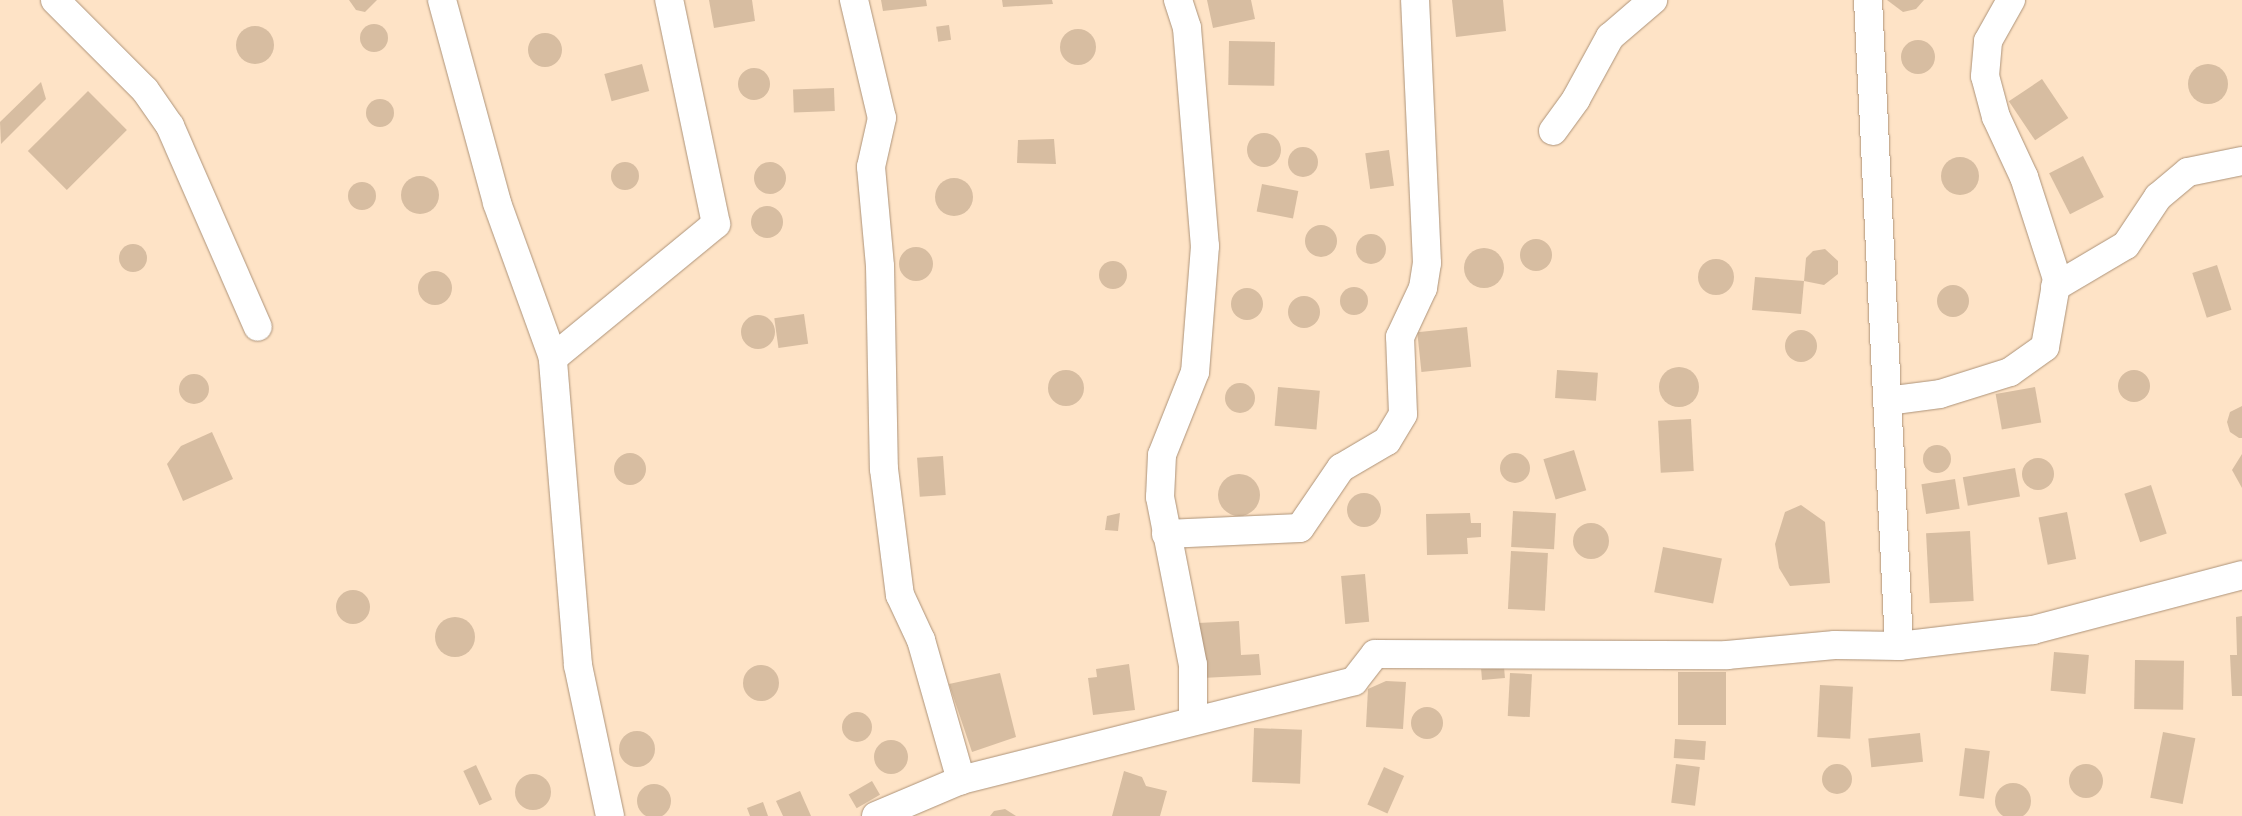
<!DOCTYPE html>
<style>
body{margin:0}
#map{position:relative;width:2242px;height:816px;overflow:hidden;background:#fee3c6;font-family:"Fira Sans",sans-serif}
div>[style]{position:absolute}
.building>*{inset:0;background:#d7bda1;transform-origin:0 0}
.round{border-radius:50%}
.roads{filter:drop-shadow(0 0 1px #ad9379) drop-shadow(0 0 1px #ad9379)}
.street>*{height:28px;margin:-14px;padding:0 14px;transform-origin:14px;border-radius:14px;background:#fff}
span{translate:-50% -50%;white-space:nowrap;text-align:center;line-height:1.15;-webkit-text-stroke:5px #fff;paint-order:stroke}
</style>
<div id="map">
<div class="building">
<i style="clip-path:polygon(349px 0,377px 0,365px 12px,356px 10px)"></i>
<i style="clip-path:polygon(709px 0,752px 0,755px 21px,714px 28px)"></i>
<i style="clip-path:polygon(881px 0,926px 0,927px 6px,883px 11px)"></i>
<i style="clip-path:polygon(1002px 0,1052px 0,1053px 4px,1003px 7px)"></i>
<i style="clip-path:polygon(1207px 0,1251px 0,1255px 19px,1213px 28px)"></i>
<i style="clip-path:polygon(1452px 0,1503px 0,1506px 31px,1456px 37px)"></i>
<i style="clip-path:polygon(1887px 0,1924px 0,1916px 9px,1903px 12px)"></i>
<i class="round" style="left:360px;top:24px;width:28px;height:28px"></i>
<i style="left:949px;top:25px;width:15px;height:13px;rotate:82deg"></i>
<i class="round" style="left:236px;top:26px;width:38px;height:38px"></i>
<i class="round" style="left:1060px;top:29px;width:36px;height:36px"></i>
<i class="round" style="left:528px;top:33px;width:34px;height:34px"></i>
<i class="round" style="left:1901px;top:40px;width:34px;height:34px"></i>
<i style="left:1229px;top:41px;width:46px;height:44px;rotate:1deg"></i>
<i class="round" style="left:2188px;top:64px;width:40px;height:40px"></i>
<i style="left:642px;top:64px;width:28px;height:39px;rotate:75deg"></i>
<i class="round" style="left:738px;top:68px;width:32px;height:32px"></i>
<i style="left:2042px;top:79px;width:47px;height:40px;rotate:56deg"></i>
<i style="clip-path:polygon(41px 82px,46px 99px,1px 144px,0 122px)"></i>
<i style="left:834px;top:88px;width:23px;height:41px;rotate:88deg"></i>
<i style="left:88px;top:91px;width:55px;height:85px;rotate:45deg"></i>
<i class="round" style="left:366px;top:99px;width:28px;height:28px"></i>
<i class="round" style="left:1247px;top:133px;width:34px;height:34px"></i>
<i style="clip-path:polygon(1054px 139px,1056px 164px,1017px 163px,1018px 140px)"></i>
<i class="round" style="left:1288px;top:147px;width:30px;height:30px"></i>
<i style="left:1389px;top:150px;width:36px;height:24px;rotate:82deg"></i>
<i style="left:2083px;top:156px;width:46px;height:38px;rotate:63deg"></i>
<i class="round" style="left:1941px;top:157px;width:38px;height:38px"></i>
<i class="round" style="left:611px;top:162px;width:28px;height:28px"></i>
<i class="round" style="left:754px;top:162px;width:32px;height:32px"></i>
<i class="round" style="left:401px;top:176px;width:38px;height:38px"></i>
<i class="round" style="left:935px;top:178px;width:38px;height:38px"></i>
<i class="round" style="left:348px;top:182px;width:28px;height:28px"></i>
<i style="left:1262px;top:184px;width:37px;height:28px;rotate:11deg"></i>
<i class="round" style="left:751px;top:206px;width:32px;height:32px"></i>
<i class="round" style="left:1305px;top:225px;width:32px;height:32px"></i>
<i class="round" style="left:1356px;top:234px;width:30px;height:30px"></i>
<i class="round" style="left:1520px;top:239px;width:32px;height:32px"></i>
<i class="round" style="left:119px;top:244px;width:28px;height:28px"></i>
<i class="round" style="left:899px;top:247px;width:34px;height:34px"></i>
<i class="round" style="left:1464px;top:248px;width:40px;height:40px"></i>
<i style="clip-path:polygon(1825px 249px,1838px 261px,1838px 274px,1824px 285px,1804px 281px,1801px 314px,1752px 310px,1755px 277px,1804px 281px,1806px 258px,1813px 251px)"></i>
<i class="round" style="left:1698px;top:259px;width:36px;height:36px"></i>
<i class="round" style="left:1099px;top:261px;width:28px;height:28px"></i>
<i style="left:2217px;top:265px;width:47px;height:26px;rotate:72deg"></i>
<i class="round" style="left:418px;top:271px;width:34px;height:34px"></i>
<i class="round" style="left:1937px;top:285px;width:32px;height:32px"></i>
<i class="round" style="left:1340px;top:287px;width:28px;height:28px"></i>
<i class="round" style="left:1231px;top:288px;width:32px;height:32px"></i>
<i class="round" style="left:1288px;top:296px;width:32px;height:32px"></i>
<i style="left:804px;top:314px;width:30px;height:30px;rotate:82deg"></i>
<i class="round" style="left:741px;top:315px;width:34px;height:34px"></i>
<i style="left:1467px;top:327px;width:40px;height:50px;rotate:84deg"></i>
<i class="round" style="left:1785px;top:330px;width:32px;height:32px"></i>
<i class="round" style="left:1659px;top:367px;width:40px;height:40px"></i>
<i class="round" style="left:2118px;top:370px;width:32px;height:32px"></i>
<i style="left:1557px;top:370px;width:41px;height:28px;rotate:4deg"></i>
<i class="round" style="left:1048px;top:370px;width:36px;height:36px"></i>
<i class="round" style="left:179px;top:374px;width:30px;height:30px"></i>
<i class="round" style="left:1225px;top:383px;width:30px;height:30px"></i>
<i style="left:1278px;top:387px;width:42px;height:39px;rotate:5deg"></i>
<i style="left:2035px;top:387px;width:36px;height:40px;rotate:80deg"></i>
<i style="clip-path:polygon(2242px 406px,2242px 438px,2239px 438px,2230px 432px,2227px 422px,2230px 412px)"></i>
<i style="left:1691px;top:419px;width:52px;height:33px;rotate:87deg"></i>
<i style="clip-path:polygon(212px 432px,233px 479px,183px 501px,167px 464px,181px 446px)"></i>
<i class="round" style="left:1923px;top:445px;width:28px;height:28px"></i>
<i style="left:1574px;top:450px;width:42px;height:32px;rotate:73deg"></i>
<i class="round" style="left:614px;top:453px;width:32px;height:32px"></i>
<i class="round" style="left:1500px;top:453px;width:30px;height:30px"></i>
<i style="clip-path:polygon(2242px 454px,2242px 488px,2232px 470px)"></i>
<i style="left:943px;top:456px;width:39px;height:26px;rotate:86deg"></i>
<i class="round" style="left:2022px;top:458px;width:32px;height:32px"></i>
<i style="left:2015px;top:468px;width:29px;height:53px;rotate:80deg"></i>
<i class="round" style="left:1218px;top:474px;width:42px;height:42px"></i>
<i style="left:1955px;top:479px;width:30px;height:34px;rotate:81deg"></i>
<i style="left:2151px;top:485px;width:51px;height:28px;rotate:72deg"></i>
<i class="round" style="left:1347px;top:493px;width:34px;height:34px"></i>
<i style="clip-path:polygon(1801px 505px,1825px 522px,1830px 583px,1790px 586px,1779px 568px,1775px 544px,1785px 512px)"></i>
<i style="left:1513px;top:511px;width:43px;height:36px;rotate:3deg"></i>
<i style="left:2067px;top:512px;width:48px;height:29px;rotate:79deg"></i>
<i style="clip-path:polygon(1120px 513px,1118px 531px,1105px 530px,1107px 516px)"></i>
<i style="clip-path:polygon(1470px 513px,1471px 523px,1481px 523px,1481px 537px,1467px 538px,1468px 554px,1427px 555px,1426px 514px)"></i>
<i class="round" style="left:1573px;top:523px;width:36px;height:36px"></i>
<i style="left:1970px;top:531px;width:70px;height:44px;rotate:87deg"></i>
<i style="left:1663px;top:547px;width:60px;height:46px;rotate:11deg"></i>
<i style="left:1511px;top:551px;width:37px;height:58px;rotate:3deg"></i>
<i style="left:1365px;top:574px;width:48px;height:24px;rotate:85deg"></i>
<i class="round" style="left:336px;top:590px;width:34px;height:34px"></i>
<i style="clip-path:polygon(2242px 616px,2242px 696px,2232px 696px,2230px 655px,2237px 655px,2236px 617px)"></i>
<i class="round" style="left:435px;top:617px;width:40px;height:40px"></i>
<i style="clip-path:polygon(1239px 621px,1241px 655px,1259px 654px,1261px 675px,1202px 678px,1198px 623px)"></i>
<i style="left:2054px;top:652px;width:35px;height:39px;rotate:5deg"></i>
<i style="left:2135px;top:660px;width:49px;height:49px;rotate:1deg"></i>
<i style="clip-path:polygon(1129px 664px,1135px 710px,1093px 715px,1088px 678px,1097px 677px,1096px 669px)"></i>
<i class="round" style="left:743px;top:665px;width:36px;height:36px"></i>
<i style="left:1504px;top:667px;width:11px;height:23px;rotate:85deg"></i>
<i style="left:1678px;top:672px;width:48px;height:53px"></i>
<i style="clip-path:polygon(1000px 673px,1016px 737px,972px 752px,949px 684px)"></i>
<i style="left:1510px;top:673px;width:22px;height:43px;rotate:3deg"></i>
<i style="clip-path:polygon(1386px 681px,1406px 682px,1403px 729px,1366px 727px,1368px 689px)"></i>
<i style="left:1820px;top:685px;width:33px;height:52px;rotate:3deg"></i>
<i class="round" style="left:1411px;top:707px;width:32px;height:32px"></i>
<i class="round" style="left:842px;top:712px;width:30px;height:30px"></i>
<i style="left:1254px;top:728px;width:48px;height:54px;rotate:2deg"></i>
<i class="round" style="left:619px;top:731px;width:36px;height:36px"></i>
<i style="left:2163px;top:732px;width:33px;height:67px;rotate:11deg"></i>
<i style="left:1920px;top:733px;width:29px;height:52px;rotate:84deg"></i>
<i style="left:1675px;top:739px;width:31px;height:19px;rotate:4deg"></i>
<i class="round" style="left:874px;top:740px;width:34px;height:34px"></i>
<i style="left:1965px;top:748px;width:25px;height:48px;rotate:7deg"></i>
<i class="round" style="left:2069px;top:764px;width:34px;height:34px"></i>
<i style="left:1676px;top:764px;width:24px;height:39px;rotate:7deg"></i>
<i class="round" style="left:1822px;top:764px;width:30px;height:30px"></i>
<i style="left:476px;top:765px;width:38px;height:14px;rotate:65deg"></i>
<i style="left:1384px;top:767px;width:22px;height:41px;rotate:24deg"></i>
<i style="clip-path:polygon(1124px 771px,1142px 777px,1146px 786px,1167px 791px,1160px 816px,1112px 816px)"></i>
<i class="round" style="left:515px;top:774px;width:36px;height:36px"></i>
<i style="left:872px;top:781px;width:16px;height:27px;rotate:60deg"></i>
<i class="round" style="left:1995px;top:783px;width:36px;height:36px"></i>
<i class="round" style="left:637px;top:784px;width:34px;height:34px"></i>
<i style="clip-path:polygon(800px 791px,811px 816px,783px 816px,776px 801px)"></i>
<i style="clip-path:polygon(763px 802px,768px 816px,750px 816px,747px 808px)"></i>
<i style="clip-path:polygon(1005px 809px,1016px 816px,990px 816px,994px 811px)"></i>
</div>
<div class="roads">
<div class="street">
<i style="left:55px;top:0;width:127px;rotate:45deg"></i>
<i style="left:145px;top:90px;width:44px;rotate:55.2deg"></i>
<i style="left:170px;top:126px;width:219px;rotate:66.4deg"></i>
<i style="left:442px;top:0;width:210px;rotate:74.8deg"></i>
<i style="left:497px;top:203px;width:165px;rotate:70.1deg"></i>
<i style="left:854px;top:0;width:121px;rotate:76.7deg"></i>
<i style="left:882px;top:118px;width:50px;rotate:102.7deg"></i>
<i style="left:871px;top:167px;width:99px;rotate:84.8deg"></i>
<i style="left:880px;top:266px;width:203px;rotate:88.9deg"></i>
<i style="left:884px;top:469px;width:127px;rotate:82.8deg"></i>
<i style="left:900px;top:595px;width:50px;rotate:65deg"></i>
<i style="left:921px;top:640px;width:146px;rotate:74.1deg"></i>
<i style="left:1178px;top:0;width:29px;rotate:72deg"></i>
<i style="left:1187px;top:28px;width:219px;rotate:85.3deg"></i>
<i style="left:1205px;top:246px;width:126px;rotate:94.5deg"></i>
<i style="left:1195px;top:372px;width:89px;rotate:111.7deg"></i>
<i style="left:1162px;top:455px;width:42px;rotate:92.7deg"></i>
<i style="left:1160px;top:497px;width:171px;rotate:78.9deg"></i>
<i style="left:1193px;top:665px;width:56px;rotate:90deg"></i>
<i style="left:1868px;top:0;width:647px;rotate:87.25deg"></i>
<i style="left:1553px;top:131px;width:39px;rotate:-54deg"></i>
<i style="left:1576px;top:99px;width:71px;rotate:-61.3deg"></i>
<i style="left:1610px;top:37px;width:57px;rotate:-40.7deg"></i>
<i style="left:2055px;top:287px;width:82px;rotate:-30.6deg"></i>
<i style="left:2126px;top:245px;width:58px;rotate:-56.3deg"></i>
<i style="left:2158px;top:197px;width:39px;rotate:-40deg"></i>
<i style="left:2188px;top:172px;width:55px;rotate:-11.5deg"></i>
<i style="left:1887px;top:401px;width:53px;rotate:-7.5deg"></i>
<i style="left:1940px;top:394px;width:73px;rotate:-17.4deg"></i>
<i style="left:2010px;top:372px;width:43px;rotate:-35.5deg"></i>
<i style="left:2045px;top:347px;width:69px;rotate:-80deg"></i>
<i style="left:2057px;top:279px;width:107px;rotate:-107.9deg"></i>
<i style="left:2024px;top:177px;width:66px;rotate:-115deg"></i>
<i style="left:1996px;top:117px;width:42px;rotate:-105deg"></i>
<i style="left:1985px;top:76px;width:35px;rotate:-85deg"></i>
<i style="left:1988px;top:41px;width:47px;rotate:-60.7deg"></i>
<i style="left:1166px;top:534px;width:134px;rotate:-2.6deg"></i>
<i style="left:1300px;top:528px;width:73px;rotate:-55.7deg"></i>
<i style="left:1341px;top:468px;width:53px;rotate:-30.4deg"></i>
<i style="left:1387px;top:441px;width:31px;rotate:-59deg"></i>
<i style="left:1403px;top:414px;width:77px;rotate:-92.2deg"></i>
<i style="left:1400px;top:337px;width:54px;rotate:-64.9deg"></i>
<i style="left:1423px;top:288px;width:25px;rotate:-81deg"></i>
<i style="left:1427px;top:263px;width:263px;rotate:-92.6deg"></i>
<i style="left:610px;top:816px;width:154px;rotate:-102deg"></i>
<i style="left:578px;top:665px;width:308px;rotate:-94.7deg"></i>
<i style="left:553px;top:358px;width:211px;rotate:-39.4deg"></i>
<i style="left:716px;top:224px;width:229px;rotate:-101.8deg"></i>
<i style="left:876px;top:816px;width:92px;rotate:-23deg"></i>
<i style="left:961px;top:780px;width:405px;rotate:-14.1deg"></i>
<i style="left:1354px;top:681px;width:34px;rotate:-52deg"></i>
<i style="left:1375px;top:654px;width:352px;rotate:0.2deg"></i>
<i style="left:1727px;top:655px;width:108px;rotate:-5.3deg"></i>
<i style="left:1835px;top:645px;width:64px;rotate:0.9deg"></i>
<i style="left:1899px;top:646px;width:135px;rotate:-6.8deg"></i>
<i style="left:2033px;top:630px;width:216px;rotate:-14.7deg"></i>
</div>
</div>
</div>
